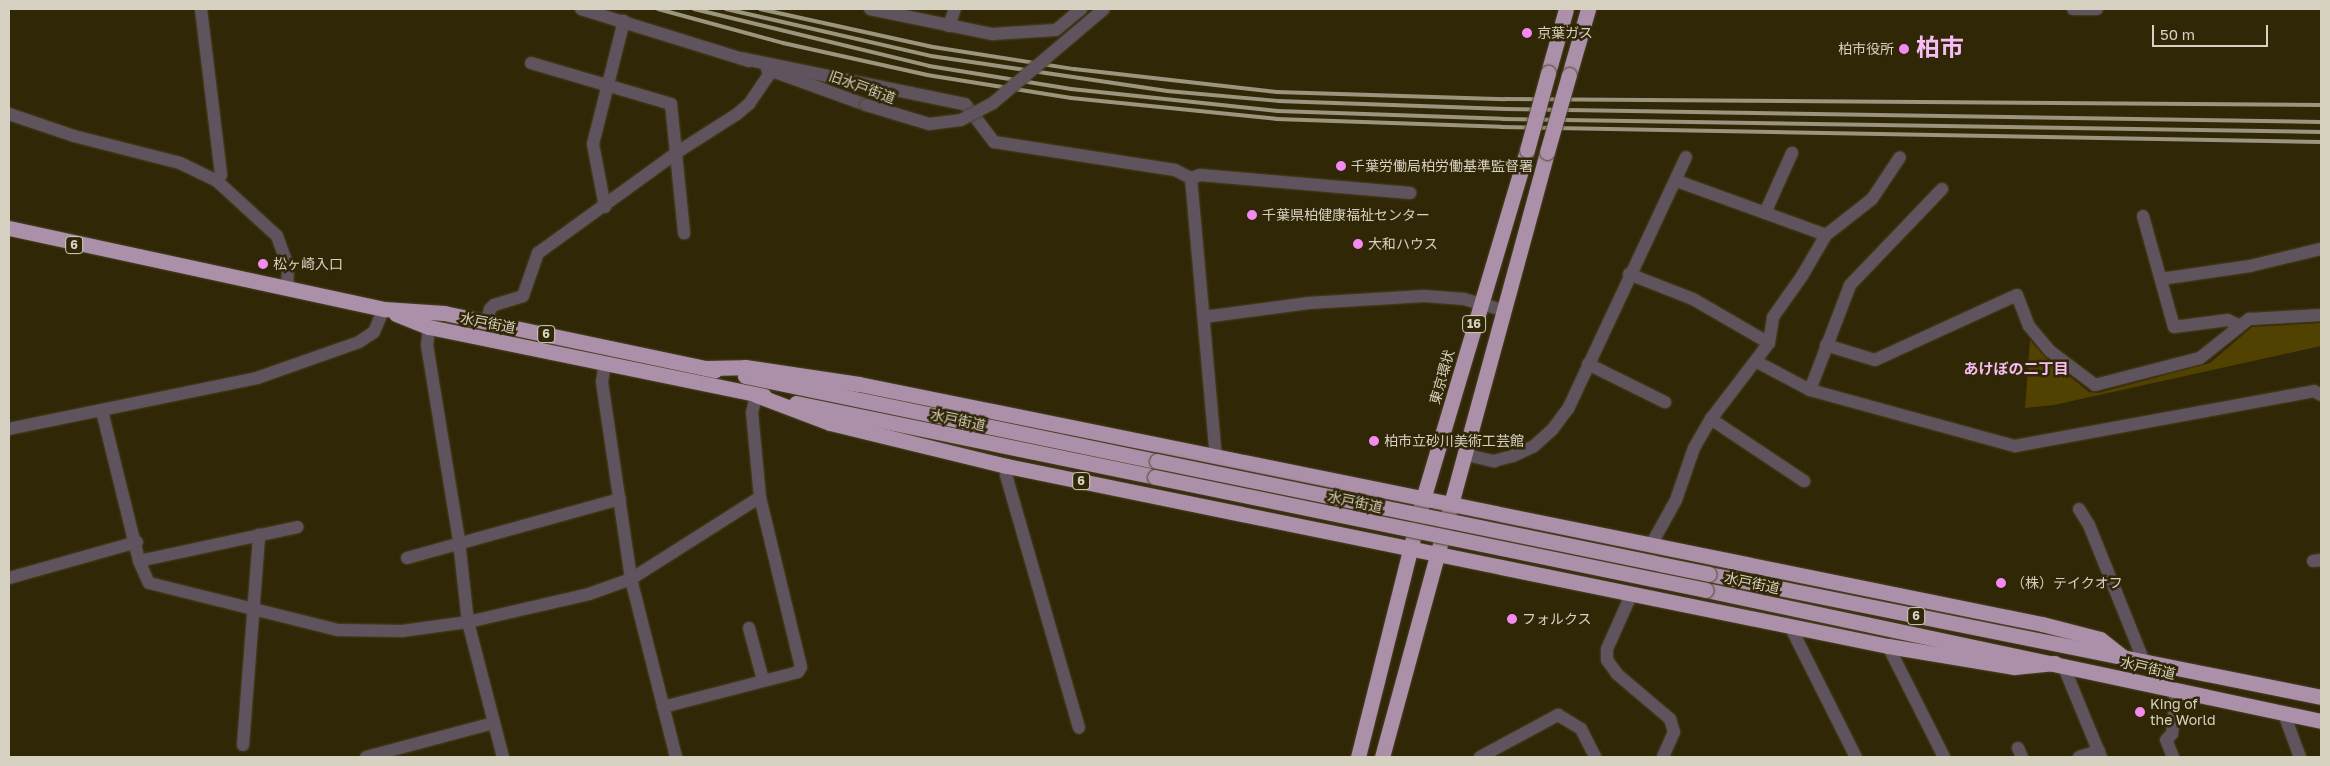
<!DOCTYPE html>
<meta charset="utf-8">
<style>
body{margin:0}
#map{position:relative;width:2330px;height:766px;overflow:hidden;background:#302707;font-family:"Golos Text","Noto Sans JP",sans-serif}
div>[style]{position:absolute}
.green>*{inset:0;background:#514201}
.roads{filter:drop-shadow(0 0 1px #4b4225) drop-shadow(0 0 1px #4b4225)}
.minor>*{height:12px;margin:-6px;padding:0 6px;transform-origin:6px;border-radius:6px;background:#5f545e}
.highway>*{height:15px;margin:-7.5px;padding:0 7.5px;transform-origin:7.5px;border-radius:7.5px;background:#ac90a9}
.rail>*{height:4px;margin:-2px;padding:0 2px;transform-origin:2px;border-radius:2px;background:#9b957e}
.bridges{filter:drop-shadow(0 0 1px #4b4225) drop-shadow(0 0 1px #4b4225)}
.minor-bridge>*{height:12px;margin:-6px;padding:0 6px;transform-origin:6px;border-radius:6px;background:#5f545e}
.highway-bridge>*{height:15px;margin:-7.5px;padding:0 7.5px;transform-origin:7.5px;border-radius:7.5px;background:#ac90a9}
.dots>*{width:14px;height:14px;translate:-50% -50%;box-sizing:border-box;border:2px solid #302707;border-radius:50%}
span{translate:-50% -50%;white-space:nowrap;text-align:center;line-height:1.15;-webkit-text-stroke:5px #302707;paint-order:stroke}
.shield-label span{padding:1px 4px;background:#302707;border:1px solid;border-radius:4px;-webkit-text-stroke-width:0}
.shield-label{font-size:12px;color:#d6d1c0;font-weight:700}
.poi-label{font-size:14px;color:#d6d1c0}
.left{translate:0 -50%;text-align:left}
.right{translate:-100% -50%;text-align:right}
.street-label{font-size:14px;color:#d6d1c0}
.neighbourhood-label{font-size:15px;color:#f8bcf4;font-weight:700}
.town-label{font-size:24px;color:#f8bcf4;font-weight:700}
.frame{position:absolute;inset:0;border:10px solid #d6d1c0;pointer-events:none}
.scale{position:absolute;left:2152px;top:25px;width:116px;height:22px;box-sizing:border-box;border:2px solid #d6d1c0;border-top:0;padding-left:6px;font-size:15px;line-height:18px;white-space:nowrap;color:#d6d1c0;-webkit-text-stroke:4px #302707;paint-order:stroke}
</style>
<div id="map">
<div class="green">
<i style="clip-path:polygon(2321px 323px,2321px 346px,2054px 405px,2025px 408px,2030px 340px,2045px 357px,2089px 392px,2098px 393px,2210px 363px,2252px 327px)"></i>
</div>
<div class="roads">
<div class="minor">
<i style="left:201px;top:9px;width:167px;rotate:83.1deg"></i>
<i style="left:221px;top:175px;width:7px;rotate:124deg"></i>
<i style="left:581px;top:9px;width:176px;rotate:17.2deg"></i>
<i style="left:870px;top:9px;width:125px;rotate:11.6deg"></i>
<i style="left:992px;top:34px;width:64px;rotate:-3.6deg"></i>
<i style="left:1056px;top:30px;width:33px;rotate:-40deg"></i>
<i style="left:2073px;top:9px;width:24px"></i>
<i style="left:949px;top:26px;width:18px;rotate:-71deg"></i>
<i style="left:740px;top:58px;width:230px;rotate:11.6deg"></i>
<i style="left:965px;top:104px;width:48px;rotate:52.7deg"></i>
<i style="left:994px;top:142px;width:183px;rotate:8.8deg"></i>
<i style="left:1175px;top:170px;width:18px;rotate:27deg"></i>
<i style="left:1191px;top:178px;width:279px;rotate:84.9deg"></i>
<i style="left:531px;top:63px;width:146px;rotate:16.3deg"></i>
<i style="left:671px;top:104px;width:130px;rotate:84.2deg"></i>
<i style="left:767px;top:69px;width:105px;rotate:20deg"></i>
<i style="left:9px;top:114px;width:69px;rotate:18.7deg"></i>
<i style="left:74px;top:136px;width:109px;rotate:14.3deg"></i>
<i style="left:180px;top:163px;width:41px;rotate:25.9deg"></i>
<i style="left:217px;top:181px;width:81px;rotate:42.5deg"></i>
<i style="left:277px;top:236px;width:32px;rotate:70deg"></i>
<i style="left:288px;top:266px;width:23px;rotate:92deg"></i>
<i style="left:1191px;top:178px;width:9px;rotate:-18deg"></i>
<i style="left:1200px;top:175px;width:211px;rotate:4.9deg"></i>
<i style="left:1677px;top:181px;width:158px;rotate:19.9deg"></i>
<i style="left:605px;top:207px;width:64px;rotate:-100.8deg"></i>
<i style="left:593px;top:144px;width:127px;rotate:-75.9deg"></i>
<i style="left:1765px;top:213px;width:66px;rotate:-65.8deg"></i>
<i style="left:2143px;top:216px;width:115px;rotate:74.4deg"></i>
<i style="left:2174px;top:327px;width:54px;rotate:-7.4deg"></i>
<i style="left:2228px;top:320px;width:13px;rotate:27deg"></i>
<i style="left:1629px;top:274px;width:69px;rotate:21.3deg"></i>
<i style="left:1693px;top:299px;width:88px;rotate:30.1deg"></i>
<i style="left:2161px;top:279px;width:90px;rotate:-8.3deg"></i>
<i style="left:2250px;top:266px;width:73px;rotate:-13.5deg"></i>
<i style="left:1204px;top:317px;width:106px;rotate:-7.6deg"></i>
<i style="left:1309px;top:303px;width:115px;rotate:-3.5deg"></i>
<i style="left:1424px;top:296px;width:40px;rotate:4.3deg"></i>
<i style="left:1464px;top:299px;width:41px;rotate:15.8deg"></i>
<i style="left:487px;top:321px;width:12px;rotate:-76deg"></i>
<i style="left:490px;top:309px;width:6px;rotate:-45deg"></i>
<i style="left:494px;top:305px;width:30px;rotate:-17deg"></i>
<i style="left:523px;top:296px;width:46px;rotate:-70.8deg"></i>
<i style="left:538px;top:253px;width:170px;rotate:-35.9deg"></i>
<i style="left:676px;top:153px;width:72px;rotate:-32.6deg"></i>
<i style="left:737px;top:114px;width:16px;rotate:-40deg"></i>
<i style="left:749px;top:104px;width:41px;rotate:-55.9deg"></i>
<i style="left:429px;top:327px;width:18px;rotate:96deg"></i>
<i style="left:427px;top:345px;width:199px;rotate:80.7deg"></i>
<i style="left:459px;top:541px;width:81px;rotate:83.7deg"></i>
<i style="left:468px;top:622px;width:139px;rotate:75.5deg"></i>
<i style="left:1826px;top:345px;width:51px;rotate:17deg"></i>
<i style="left:1875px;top:360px;width:156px;rotate:-24.6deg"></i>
<i style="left:2017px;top:295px;width:33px;rotate:69deg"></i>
<i style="left:2029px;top:326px;width:33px;rotate:50deg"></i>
<i style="left:2050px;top:351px;width:56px;rotate:37.1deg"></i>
<i style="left:2095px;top:385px;width:108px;rotate:-14.4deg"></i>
<i style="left:2200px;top:358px;width:63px;rotate:-38.5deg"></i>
<i style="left:2249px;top:319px;width:72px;rotate:-3.2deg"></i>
<i style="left:1757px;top:362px;width:60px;rotate:27.8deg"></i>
<i style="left:1810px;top:390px;width:213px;rotate:15.3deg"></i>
<i style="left:2015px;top:446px;width:304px;rotate:-10.4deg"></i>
<i style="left:2314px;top:391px;width:8px;rotate:30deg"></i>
<i style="left:605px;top:363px;width:19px;rotate:99deg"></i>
<i style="left:602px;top:382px;width:199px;rotate:81.6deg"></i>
<i style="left:631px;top:579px;width:184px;rotate:75.8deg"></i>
<i style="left:1588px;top:364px;width:86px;rotate:26.3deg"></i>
<i style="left:1810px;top:390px;width:112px;rotate:-69.1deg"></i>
<i style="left:1850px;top:285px;width:133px;rotate:-46.2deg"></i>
<i style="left:102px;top:411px;width:154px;rotate:76.1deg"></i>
<i style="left:139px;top:561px;width:24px;rotate:66deg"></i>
<i style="left:149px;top:583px;width:195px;rotate:14deg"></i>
<i style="left:338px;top:630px;width:64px;rotate:0.9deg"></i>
<i style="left:402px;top:631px;width:67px;rotate:-7.8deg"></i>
<i style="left:468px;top:622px;width:124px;rotate:-13deg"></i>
<i style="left:589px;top:594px;width:45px;rotate:-19.7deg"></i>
<i style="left:631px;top:579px;width:153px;rotate:-32.4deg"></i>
<i style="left:1711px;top:419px;width:112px;rotate:33.7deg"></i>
<i style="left:9px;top:429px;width:253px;rotate:-11.6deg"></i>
<i style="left:257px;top:378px;width:108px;rotate:-19.4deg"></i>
<i style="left:359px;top:342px;width:18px;rotate:-34deg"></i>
<i style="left:374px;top:332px;width:25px;rotate:-67deg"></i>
<i style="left:1467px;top:455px;width:28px;rotate:13deg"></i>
<i style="left:1494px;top:461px;width:20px;rotate:-15deg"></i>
<i style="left:1513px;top:456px;width:23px;rotate:-25deg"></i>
<i style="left:1534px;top:446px;width:24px;rotate:-42deg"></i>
<i style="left:1552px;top:430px;width:26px;rotate:-53deg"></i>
<i style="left:1568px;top:409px;width:278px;rotate:-64.9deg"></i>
<i style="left:1007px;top:466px;width:9px;rotate:96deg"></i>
<i style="left:1006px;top:475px;width:263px;rotate:73.9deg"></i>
<i style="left:2079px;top:509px;width:19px;rotate:58deg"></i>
<i style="left:2089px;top:525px;width:148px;rotate:68.1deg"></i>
<i style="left:1651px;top:545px;width:51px;rotate:-60.9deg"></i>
<i style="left:1676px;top:500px;width:55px;rotate:-70.9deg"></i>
<i style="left:1694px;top:448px;width:34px;rotate:-60deg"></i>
<i style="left:1711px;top:419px;width:96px;rotate:-52.7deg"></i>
<i style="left:1769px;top:343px;width:26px;rotate:-81deg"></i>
<i style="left:1773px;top:317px;width:50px;rotate:-54.7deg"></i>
<i style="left:1802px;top:276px;width:48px;rotate:-59.7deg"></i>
<i style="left:1826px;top:235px;width:58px;rotate:-38deg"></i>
<i style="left:1872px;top:199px;width:50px;rotate:-56.3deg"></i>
<i style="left:407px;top:558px;width:221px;rotate:-15.5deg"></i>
<i style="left:139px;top:561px;width:162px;rotate:-12.1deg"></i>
<i style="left:2313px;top:561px;width:8px;rotate:-7deg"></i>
<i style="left:9px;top:578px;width:133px;rotate:-15.7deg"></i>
<i style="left:1632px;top:593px;width:61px;rotate:114.1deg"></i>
<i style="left:1607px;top:649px;width:11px;rotate:90deg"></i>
<i style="left:1607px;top:660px;width:17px;rotate:54deg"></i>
<i style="left:1617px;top:674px;width:70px;rotate:40.3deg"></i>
<i style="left:1670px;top:719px;width:14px;rotate:73deg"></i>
<i style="left:1674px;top:732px;width:27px;rotate:114deg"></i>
<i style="left:1790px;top:626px;width:147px;rotate:63.3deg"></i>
<i style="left:749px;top:628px;width:54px;rotate:74.9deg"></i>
<i style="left:1888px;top:646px;width:124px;rotate:63.2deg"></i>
<i style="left:2063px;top:665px;width:100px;rotate:67.6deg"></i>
<i style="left:663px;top:707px;width:139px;rotate:-14.5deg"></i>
<i style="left:798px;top:672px;width:6px;rotate:-59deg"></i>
<i style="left:801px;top:667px;width:175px;rotate:-103.6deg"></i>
<i style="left:760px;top:497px;width:84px;rotate:-95.4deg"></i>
<i style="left:752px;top:413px;width:18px;rotate:-77deg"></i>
<i style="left:2284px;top:714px;width:46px;rotate:69.6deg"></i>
<i style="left:243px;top:745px;width:211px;rotate:-85.6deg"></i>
<i style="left:2018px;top:748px;width:10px;rotate:66deg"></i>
<i style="left:366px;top:757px;width:132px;rotate:-14.9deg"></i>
<i style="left:1480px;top:757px;width:89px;rotate:-28.3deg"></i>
<i style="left:1558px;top:715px;width:27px;rotate:31deg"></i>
<i style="left:1581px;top:729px;width:31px;rotate:63deg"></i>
<i style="left:2079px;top:757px;width:21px;rotate:-17deg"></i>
<i style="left:2173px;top:757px;width:18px;rotate:-112deg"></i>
<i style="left:2166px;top:740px;width:8px;rotate:-45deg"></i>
<i style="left:2172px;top:734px;width:43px;rotate:-84.7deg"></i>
</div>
<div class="highway">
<i style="left:1548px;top:73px;width:66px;rotate:-74.3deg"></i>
<i style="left:1569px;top:75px;width:69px;rotate:-73.9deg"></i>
<i style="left:9px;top:228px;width:384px;rotate:12.2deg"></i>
<i style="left:384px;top:309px;width:60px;rotate:3.8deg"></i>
<i style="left:444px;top:313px;width:277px;rotate:11.9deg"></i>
<i style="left:396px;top:314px;width:35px;rotate:22deg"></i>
<i style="left:429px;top:327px;width:342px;rotate:11.6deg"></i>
<i style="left:706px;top:368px;width:39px;rotate:-1deg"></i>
<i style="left:745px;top:367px;width:115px;rotate:8.5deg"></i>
<i style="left:859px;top:384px;width:1207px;rotate:11.47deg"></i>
<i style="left:2042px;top:624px;width:60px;rotate:14.5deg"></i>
<i style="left:2100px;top:639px;width:31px;rotate:38deg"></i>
<i style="left:745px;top:376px;width:421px;rotate:11.7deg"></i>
<i style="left:756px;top:395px;width:79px;rotate:20.7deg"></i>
<i style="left:830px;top:423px;width:182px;rotate:13.7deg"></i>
<i style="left:1007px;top:466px;width:899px;rotate:11.55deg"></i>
<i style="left:1888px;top:646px;width:128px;rotate:9.5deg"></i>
<i style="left:2014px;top:667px;width:41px;rotate:-5.6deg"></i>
<i style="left:796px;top:403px;width:367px;rotate:11.6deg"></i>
<i style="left:1709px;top:574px;width:624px;rotate:11.36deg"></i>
<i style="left:1706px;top:590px;width:629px;rotate:12.02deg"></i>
<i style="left:1358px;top:757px;width:266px;rotate:-75.9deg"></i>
<i style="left:1423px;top:499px;width:364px;rotate:-73.4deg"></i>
<i style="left:1382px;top:757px;width:627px;rotate:-74.74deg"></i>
</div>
</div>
<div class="rail">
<i style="left:658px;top:9px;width:130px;rotate:15.2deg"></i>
<i style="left:783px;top:43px;width:148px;rotate:12.5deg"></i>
<i style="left:927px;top:75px;width:146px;rotate:9.1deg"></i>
<i style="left:1071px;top:98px;width:206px;rotate:5.8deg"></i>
<i style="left:1276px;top:119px;width:225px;rotate:2deg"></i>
<i style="left:1501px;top:127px;width:820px;rotate:1.05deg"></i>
<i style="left:694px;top:9px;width:242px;rotate:13.6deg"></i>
<i style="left:929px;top:66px;width:144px;rotate:9.2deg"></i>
<i style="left:1071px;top:89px;width:208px;rotate:6.1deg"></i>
<i style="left:1278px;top:111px;width:225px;rotate:2deg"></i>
<i style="left:1503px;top:119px;width:818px;rotate:0.91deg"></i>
<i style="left:726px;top:9px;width:210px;rotate:12.9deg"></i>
<i style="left:931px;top:56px;width:239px;rotate:8.4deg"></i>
<i style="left:1167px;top:91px;width:111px;rotate:5.1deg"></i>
<i style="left:1278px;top:101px;width:228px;rotate:2deg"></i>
<i style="left:1506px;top:109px;width:815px;rotate:0.91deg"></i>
<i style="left:760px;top:9px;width:177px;rotate:12.4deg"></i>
<i style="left:933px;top:47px;width:143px;rotate:8.9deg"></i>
<i style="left:1074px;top:69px;width:204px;rotate:6.5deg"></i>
<i style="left:1277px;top:92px;width:228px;rotate:1.8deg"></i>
<i style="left:1505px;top:99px;width:816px;rotate:0.42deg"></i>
</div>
<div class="bridges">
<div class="minor-bridge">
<i style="left:866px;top:105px;width:66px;rotate:16.8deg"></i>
<i style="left:929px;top:124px;width:32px;rotate:-7deg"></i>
<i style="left:961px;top:120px;width:36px;rotate:-28deg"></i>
<i style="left:993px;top:103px;width:145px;rotate:-40.3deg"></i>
</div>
<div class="highway-bridge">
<i style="left:1527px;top:150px;width:80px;rotate:-74.7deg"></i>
<i style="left:1547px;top:152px;width:80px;rotate:-74.1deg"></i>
<i style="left:1157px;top:461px;width:563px;rotate:11.57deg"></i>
<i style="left:1155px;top:477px;width:562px;rotate:11.59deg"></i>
</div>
</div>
<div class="dots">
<i style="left:1527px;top:33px;background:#f489f0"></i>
<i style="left:1904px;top:49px;background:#f489f0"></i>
<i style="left:1341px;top:166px;background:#f489f0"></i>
<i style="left:1252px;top:215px;background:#f489f0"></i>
<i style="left:1358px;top:244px;background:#f489f0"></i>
<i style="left:263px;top:264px;background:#f489f0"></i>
<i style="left:1374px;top:441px;background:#f489f0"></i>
<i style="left:2001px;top:583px;background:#f489f0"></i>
<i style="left:1512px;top:619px;background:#f489f0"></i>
<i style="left:2140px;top:712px;background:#f489f0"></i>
</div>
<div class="shield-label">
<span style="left:74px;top:245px">6</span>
<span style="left:1474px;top:324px">16</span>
<span style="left:546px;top:334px">6</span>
<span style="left:1081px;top:481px">6</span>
<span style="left:1916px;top:616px">6</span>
</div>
<div class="poi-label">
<span class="left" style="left:1537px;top:33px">京葉ガス</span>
<span class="right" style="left:1894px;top:49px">柏市役所</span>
<span class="left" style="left:1351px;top:166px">千葉労働局柏労働基準監督署</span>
<span class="left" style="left:1262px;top:215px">千葉県柏健康福祉センター</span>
<span class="left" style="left:1368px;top:244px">大和ハウス</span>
<span class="left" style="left:273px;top:264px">松ヶ崎入口</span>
<span class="left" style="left:1384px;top:441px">柏市立砂川美術工芸館</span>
<span class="left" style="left:2011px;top:583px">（株）テイクオフ</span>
<span class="left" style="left:1522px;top:619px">フォルクス</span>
<span class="left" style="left:2150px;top:712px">King of<br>the World</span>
</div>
<div class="street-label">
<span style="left:862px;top:87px;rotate:20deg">旧水戸街道</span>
<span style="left:488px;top:323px;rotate:11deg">水戸街道</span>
<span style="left:1442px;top:377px;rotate:-74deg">東京環状</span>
<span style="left:958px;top:420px;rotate:12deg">水戸街道</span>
<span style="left:1355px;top:502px;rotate:12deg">水戸街道</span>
<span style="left:1752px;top:583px;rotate:12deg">水戸街道</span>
<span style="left:2148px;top:668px;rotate:13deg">水戸街道</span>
</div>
<div class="neighbourhood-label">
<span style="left:2016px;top:369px">あけぼの二丁目</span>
</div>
<div class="town-label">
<span style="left:1940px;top:47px">柏市</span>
</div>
<div class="frame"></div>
<div class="scale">50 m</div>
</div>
